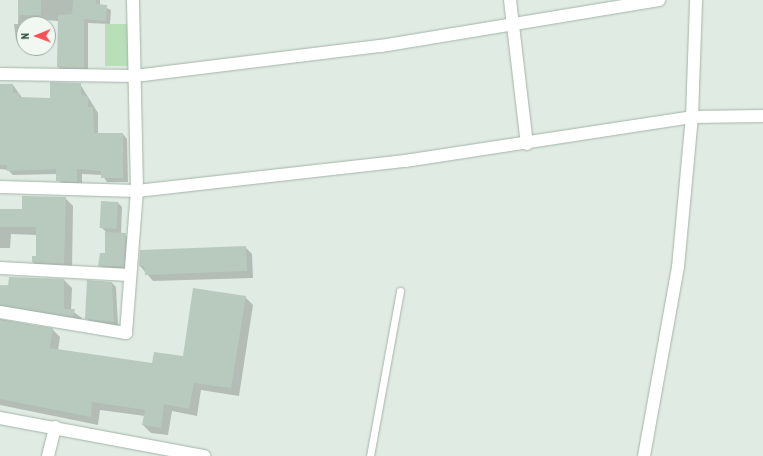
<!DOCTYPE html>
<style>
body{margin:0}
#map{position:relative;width:763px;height:456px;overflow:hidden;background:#e0ece3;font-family:"PT Sans Narrow",sans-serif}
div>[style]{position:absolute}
.green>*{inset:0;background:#b8dfb8;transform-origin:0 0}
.shadow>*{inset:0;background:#0003}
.building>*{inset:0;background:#b8cabe;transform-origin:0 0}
.roads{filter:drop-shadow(0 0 1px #a3b4a9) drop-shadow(0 0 1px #a3b4a9)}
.lane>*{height:7px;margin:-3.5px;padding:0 3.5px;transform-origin:3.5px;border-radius:3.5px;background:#fff}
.street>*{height:12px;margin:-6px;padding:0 6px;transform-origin:6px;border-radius:6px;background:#fff}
.secondary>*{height:12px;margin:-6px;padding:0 6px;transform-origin:6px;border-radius:6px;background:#fff}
span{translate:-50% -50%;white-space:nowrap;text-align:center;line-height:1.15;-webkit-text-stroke:3px #f1f8f2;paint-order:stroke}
.north{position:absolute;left:16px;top:16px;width:40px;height:40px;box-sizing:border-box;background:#f1f8f2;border:1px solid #9dada3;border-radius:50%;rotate:269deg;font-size:11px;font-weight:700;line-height:16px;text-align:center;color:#203d2d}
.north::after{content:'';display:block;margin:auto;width:14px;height:18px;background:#fa5055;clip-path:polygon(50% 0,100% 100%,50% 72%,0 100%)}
</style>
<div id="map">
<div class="green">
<i style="left:128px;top:24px;width:42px;height:23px;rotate:90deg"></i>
</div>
<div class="shadow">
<i style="clip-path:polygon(19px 0,100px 0,100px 5px,111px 10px,110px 24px,88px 23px,88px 72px,62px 71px,58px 67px,58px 21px,32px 19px,32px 24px,24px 24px,24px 44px,16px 40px,14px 24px,18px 24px)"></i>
<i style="clip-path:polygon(80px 84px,98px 113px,98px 134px,123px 134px,127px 139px,128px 182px,107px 182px,102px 175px,82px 174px,82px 186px,62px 186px,57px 174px,13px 175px,8px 170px,0 169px,0 85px,13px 85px,23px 99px,51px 99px)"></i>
<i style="clip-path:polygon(65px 198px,73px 206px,72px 271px,40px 270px,33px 262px,37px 257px,37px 235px,11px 234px,10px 248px,0 248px,0 210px,23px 210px)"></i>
<i style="clip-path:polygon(118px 203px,122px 207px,121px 234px,129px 237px,127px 269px,103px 269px,99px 265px,106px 254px,106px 232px,101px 227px)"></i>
<i style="clip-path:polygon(245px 247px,252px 254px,253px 278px,153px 281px,140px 266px)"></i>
<i style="clip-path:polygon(64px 280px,72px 288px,71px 310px,82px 318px,81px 324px,9px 312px,0 318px,0 286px)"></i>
<i style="clip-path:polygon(112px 283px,116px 287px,118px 326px,91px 323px,86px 318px)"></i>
<i style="clip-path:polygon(245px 297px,253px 305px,239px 396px,201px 390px,197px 416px,172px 411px,168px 435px,151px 433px,143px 425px,145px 416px,100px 410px,98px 425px,0 405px,0 319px,52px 329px,60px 337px,58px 350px,153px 364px,184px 358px)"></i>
</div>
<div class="building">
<i style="left:18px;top:0;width:23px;height:15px"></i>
<i style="clip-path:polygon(73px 0,96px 0,96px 4px,107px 5px,106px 21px,84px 19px,84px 68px,57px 67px,58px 15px,72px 14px)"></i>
<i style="clip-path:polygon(50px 82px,81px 83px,81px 94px,88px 97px,88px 107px,93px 107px,94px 133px,123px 133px,123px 178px,101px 178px,101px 171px,77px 169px,77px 182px,56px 181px,56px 169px,7px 171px,7px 165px,0 165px,0 84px,13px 84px,13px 93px,19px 93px,19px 97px,50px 98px)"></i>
<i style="clip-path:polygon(22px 196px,66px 197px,64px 264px,32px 262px,32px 256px,36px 256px,36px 227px,0 227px,0 209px,22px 209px)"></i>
<i style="left:101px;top:201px;width:17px;height:27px;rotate:3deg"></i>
<i style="clip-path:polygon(105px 232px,126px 233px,124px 266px,98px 266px,100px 253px,105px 253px)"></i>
<i style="clip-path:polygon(246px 246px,247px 271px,145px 275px,144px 266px,139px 266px,140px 250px)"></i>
<i style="clip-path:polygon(9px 277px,64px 279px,64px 309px,75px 309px,73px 317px,0 305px,0 285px,8px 286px)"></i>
<i style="clip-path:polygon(87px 280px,112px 282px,114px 322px,85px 319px)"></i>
<i style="clip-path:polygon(193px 288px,246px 296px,231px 388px,194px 383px,189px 409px,164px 404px,161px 428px,142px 425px,145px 410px,92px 402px,91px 417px,0 399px,0 320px,53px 328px,50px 348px,152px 363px,154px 352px,183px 356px)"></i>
</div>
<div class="roads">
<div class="lane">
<i style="left:370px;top:456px;width:168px;rotate:-79.7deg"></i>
</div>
<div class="street">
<i style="left:510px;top:0;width:145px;rotate:83.3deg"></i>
<i style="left:0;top:74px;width:135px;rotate:0.8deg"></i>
<i style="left:135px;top:76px;width:248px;rotate:-7deg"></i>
<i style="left:381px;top:46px;width:282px;rotate:-9.4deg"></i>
<i style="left:0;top:187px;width:137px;rotate:1.7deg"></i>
<i style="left:137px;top:191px;width:270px;rotate:-6.4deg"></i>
<i style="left:405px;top:161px;width:290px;rotate:-8.7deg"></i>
<i style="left:692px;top:117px;width:71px;rotate:-0.8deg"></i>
<i style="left:0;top:268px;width:130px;rotate:3.1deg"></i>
<i style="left:0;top:312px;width:128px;rotate:9.5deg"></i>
<i style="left:126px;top:333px;width:142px;rotate:-85.6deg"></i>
<i style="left:137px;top:191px;width:191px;rotate:-91.2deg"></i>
<i style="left:48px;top:456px;width:30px;rotate:-76deg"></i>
<i style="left:644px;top:456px;width:192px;rotate:-79.8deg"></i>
<i style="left:678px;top:267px;width:151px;rotate:-84.7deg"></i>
<i style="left:692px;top:117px;width:117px;rotate:-88deg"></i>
</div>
<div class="secondary">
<i style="left:0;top:418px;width:208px;rotate:10.6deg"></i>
</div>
</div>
<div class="north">N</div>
</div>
